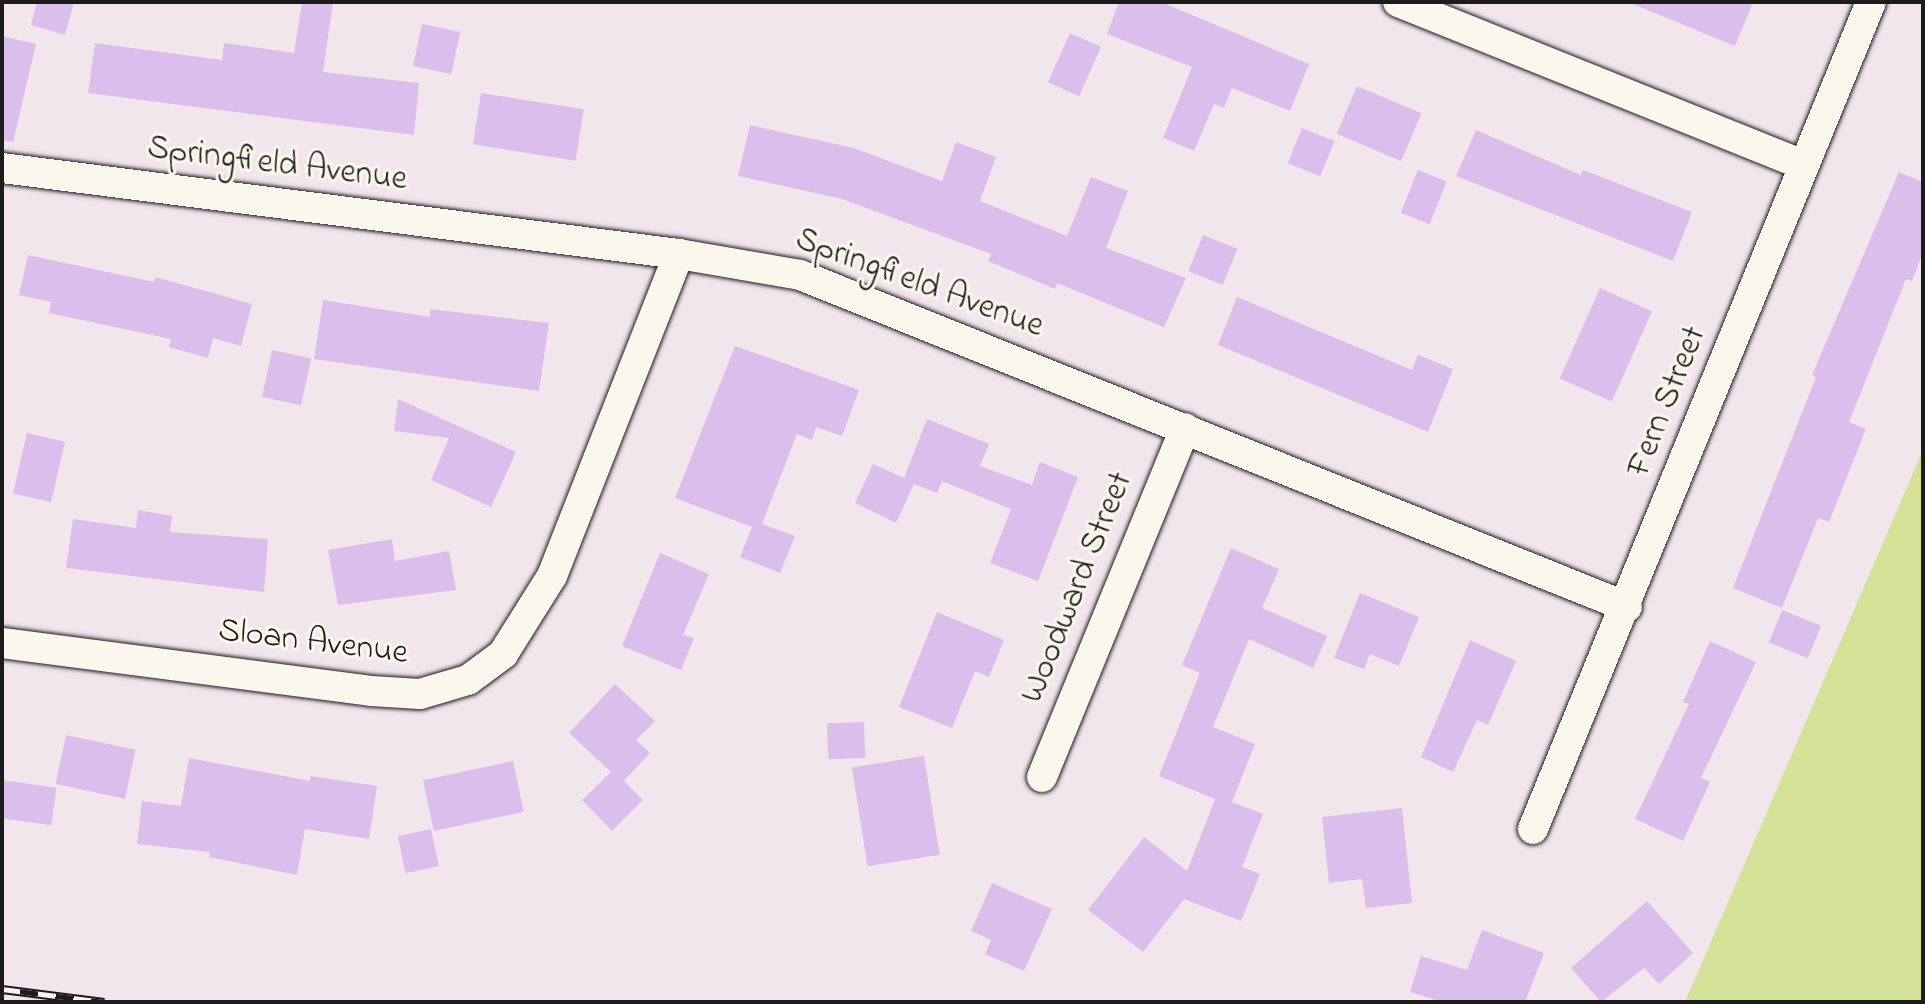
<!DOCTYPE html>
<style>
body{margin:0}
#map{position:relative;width:1925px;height:1004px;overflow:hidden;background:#f2e6ec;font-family:"Indie Flower",sans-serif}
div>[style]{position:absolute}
.green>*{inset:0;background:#d3e296}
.building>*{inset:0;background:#dcbeec;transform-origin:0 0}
.roads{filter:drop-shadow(0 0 2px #1c1c1c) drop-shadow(0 0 2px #1c1c1c)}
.street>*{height:30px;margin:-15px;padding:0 15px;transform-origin:15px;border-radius:15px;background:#fbf7ec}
.rail>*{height:9px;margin-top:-4.5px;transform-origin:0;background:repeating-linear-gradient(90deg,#fbf7ec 0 18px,#1c1c1c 0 36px);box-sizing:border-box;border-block:2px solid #1c1c1c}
span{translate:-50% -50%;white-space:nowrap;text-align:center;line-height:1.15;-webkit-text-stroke:6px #fbf7ec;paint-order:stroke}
.street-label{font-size:34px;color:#1c1c1c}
.frame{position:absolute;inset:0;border:4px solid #1c1c1c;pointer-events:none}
</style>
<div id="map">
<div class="green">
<i style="clip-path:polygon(1923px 450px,1923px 1002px,1685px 1002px)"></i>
</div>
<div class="building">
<i style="clip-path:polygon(37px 2px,74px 2px,65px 35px,31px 25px)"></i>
<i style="clip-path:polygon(302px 2px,333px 2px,323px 72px,419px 83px,414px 135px,88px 93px,95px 43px,222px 60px,224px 43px,294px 53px)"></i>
<i style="clip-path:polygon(1119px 2px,1161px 2px,1309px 64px,1290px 111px,1232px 88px,1224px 108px,1214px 104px,1194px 151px,1163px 138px,1192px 67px,1107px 34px)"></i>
<i style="clip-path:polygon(1628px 2px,1753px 2px,1735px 46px)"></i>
<i style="left:422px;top:24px;width:39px;height:43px;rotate:12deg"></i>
<i style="left:1070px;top:33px;width:34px;height:54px;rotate:24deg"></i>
<i style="clip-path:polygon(2px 36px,36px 44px,13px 142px,2px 140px)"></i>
<i style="left:1357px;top:86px;width:70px;height:52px;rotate:23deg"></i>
<i style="left:481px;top:93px;width:104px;height:52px;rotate:9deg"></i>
<i style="clip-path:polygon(750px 125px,854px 148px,942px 181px,956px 142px,996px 157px,980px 201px,1067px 236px,1091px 177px,1128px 191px,1106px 248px,1186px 278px,1164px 327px,1057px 283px,1055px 289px,988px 261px,991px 254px,842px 199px,738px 176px)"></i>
<i style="left:1302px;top:128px;width:35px;height:38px;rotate:22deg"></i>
<i style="clip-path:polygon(1476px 130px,1581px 175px,1583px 170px,1692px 212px,1673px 261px,1456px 176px)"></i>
<i style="left:1418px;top:170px;width:31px;height:46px;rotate:22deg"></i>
<i style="clip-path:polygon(1899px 172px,1923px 182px,1923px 252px,1912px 281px,1906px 279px,1849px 422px,1866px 429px,1829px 522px,1818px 518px,1782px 608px,1733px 588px,1816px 377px,1812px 375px)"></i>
<i style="left:1203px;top:235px;width:37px;height:39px;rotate:22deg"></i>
<i style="clip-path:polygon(28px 255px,154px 282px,156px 277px,252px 304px,241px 346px,213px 338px,208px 358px,169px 347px,171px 339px,49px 313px,51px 302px,19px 295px)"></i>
<i style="left:1600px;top:288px;width:57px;height:99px;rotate:24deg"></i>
<i style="clip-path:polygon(1237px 297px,1412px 370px,1418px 355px,1453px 369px,1428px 432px,1218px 345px)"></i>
<i style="clip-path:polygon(323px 300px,430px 317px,430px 309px,549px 323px,539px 391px,314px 359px)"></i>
<i style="clip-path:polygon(735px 346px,859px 390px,842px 436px,816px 427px,812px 440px,797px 434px,762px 524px,795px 536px,780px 573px,740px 557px,752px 527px,675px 498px)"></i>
<i style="left:272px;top:350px;width:40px;height:48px;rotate:12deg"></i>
<i style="clip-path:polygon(398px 399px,516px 452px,491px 507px,431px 480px,449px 438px,394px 431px)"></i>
<i style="clip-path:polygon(927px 419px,989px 444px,980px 466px,1032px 485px,1040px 462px,1078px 477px,1038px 581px,990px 563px,1011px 509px,942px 481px,937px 493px,914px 484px,896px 523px,855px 503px,873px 464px,904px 478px)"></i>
<i style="left:27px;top:433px;width:39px;height:62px;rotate:13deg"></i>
<i style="clip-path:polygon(138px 510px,172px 516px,170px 532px,268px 539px,264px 592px,66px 568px,73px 519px,136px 528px)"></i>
<i style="clip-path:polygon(392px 539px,395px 561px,449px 551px,456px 590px,338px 605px,328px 550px)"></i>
<i style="clip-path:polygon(1231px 548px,1279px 569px,1262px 608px,1327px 636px,1313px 668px,1249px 639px,1213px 727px,1255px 744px,1232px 802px,1263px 814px,1242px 867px,1260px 874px,1241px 921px,1184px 899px,1143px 952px,1088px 910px,1144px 837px,1187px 871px,1215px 799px,1159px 776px,1200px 673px,1182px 665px)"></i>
<i style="clip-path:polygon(660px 553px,709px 574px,683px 635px,694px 638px,681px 670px,622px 646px)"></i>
<i style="clip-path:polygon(1360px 593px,1419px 617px,1399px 666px,1370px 654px,1364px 669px,1334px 658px)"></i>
<i style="left:1782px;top:610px;width:42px;height:35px;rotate:22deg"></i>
<i style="clip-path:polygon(937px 612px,1004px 640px,989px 677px,975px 671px,952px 728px,899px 707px)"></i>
<i style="clip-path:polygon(1470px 640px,1516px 661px,1488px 725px,1477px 720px,1453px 772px,1421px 757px)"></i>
<i style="clip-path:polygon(1710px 641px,1756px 662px,1701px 778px,1710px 782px,1683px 841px,1635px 819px,1689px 704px,1683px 702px)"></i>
<i style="clip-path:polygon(615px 684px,655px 721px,636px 740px,650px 753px,624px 781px,643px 800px,612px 831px,582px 800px,611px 772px,569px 733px)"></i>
<i style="left:864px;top:722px;width:36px;height:37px;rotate:88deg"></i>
<i style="left:66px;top:735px;width:71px;height:50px;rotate:12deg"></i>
<i style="left:924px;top:756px;width:100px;height:73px;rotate:81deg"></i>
<i style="clip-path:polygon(189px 758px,310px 781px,310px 776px,377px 786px,369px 839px,305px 829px,297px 875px,209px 857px,210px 852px,137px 844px,142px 801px,181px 806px)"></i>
<i style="left:513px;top:761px;width:52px;height:92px;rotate:78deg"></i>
<i style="left:2px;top:780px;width:55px;height:38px;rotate:8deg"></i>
<i style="clip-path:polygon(1402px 808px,1412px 903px,1366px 908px,1362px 879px,1329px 883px,1322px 817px)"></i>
<i style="left:431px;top:829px;width:38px;height:34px;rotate:78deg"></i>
<i style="clip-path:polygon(992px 883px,1052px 909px,1024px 971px,985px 954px,991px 940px,971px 931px)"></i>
<i style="clip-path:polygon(1647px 901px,1693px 953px,1659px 984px,1644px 968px,1601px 1002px,1571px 968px)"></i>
<i style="clip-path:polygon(1482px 930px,1544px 953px,1525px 1002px,1442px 1002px,1410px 992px,1421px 956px,1467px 970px)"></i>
</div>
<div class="roads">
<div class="street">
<i style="left:1398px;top:2px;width:437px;rotate:21.9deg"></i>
<i style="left:2px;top:168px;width:682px;rotate:7.24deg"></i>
<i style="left:679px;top:254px;width:123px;rotate:9.8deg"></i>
<i style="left:800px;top:275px;width:891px;rotate:21.87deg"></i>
<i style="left:2px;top:643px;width:372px;rotate:7.4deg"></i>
<i style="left:371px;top:691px;width:49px;rotate:3.5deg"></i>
<i style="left:420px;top:694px;width:50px;rotate:-16.3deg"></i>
<i style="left:468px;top:680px;width:44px;rotate:-36.6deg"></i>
<i style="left:503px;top:654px;width:92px;rotate:-57.9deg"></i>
<i style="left:552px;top:576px;width:346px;rotate:-68.5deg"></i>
<i style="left:1042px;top:777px;width:377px;rotate:-67.7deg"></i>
<i style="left:1533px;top:829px;width:893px;rotate:-67.77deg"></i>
</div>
</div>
<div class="rail">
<i style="left:2px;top:989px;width:103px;rotate:7.3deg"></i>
</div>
<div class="street-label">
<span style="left:277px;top:165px;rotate:7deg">Springfield Avenue</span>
<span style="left:919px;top:284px;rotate:20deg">Springfield Avenue</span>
<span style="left:1668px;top:402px;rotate:-68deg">Fern Street</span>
<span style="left:1078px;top:588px;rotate:-68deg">Woodward Street</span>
<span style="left:313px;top:643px;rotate:7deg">Sloan Avenue</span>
</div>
<div class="frame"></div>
</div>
